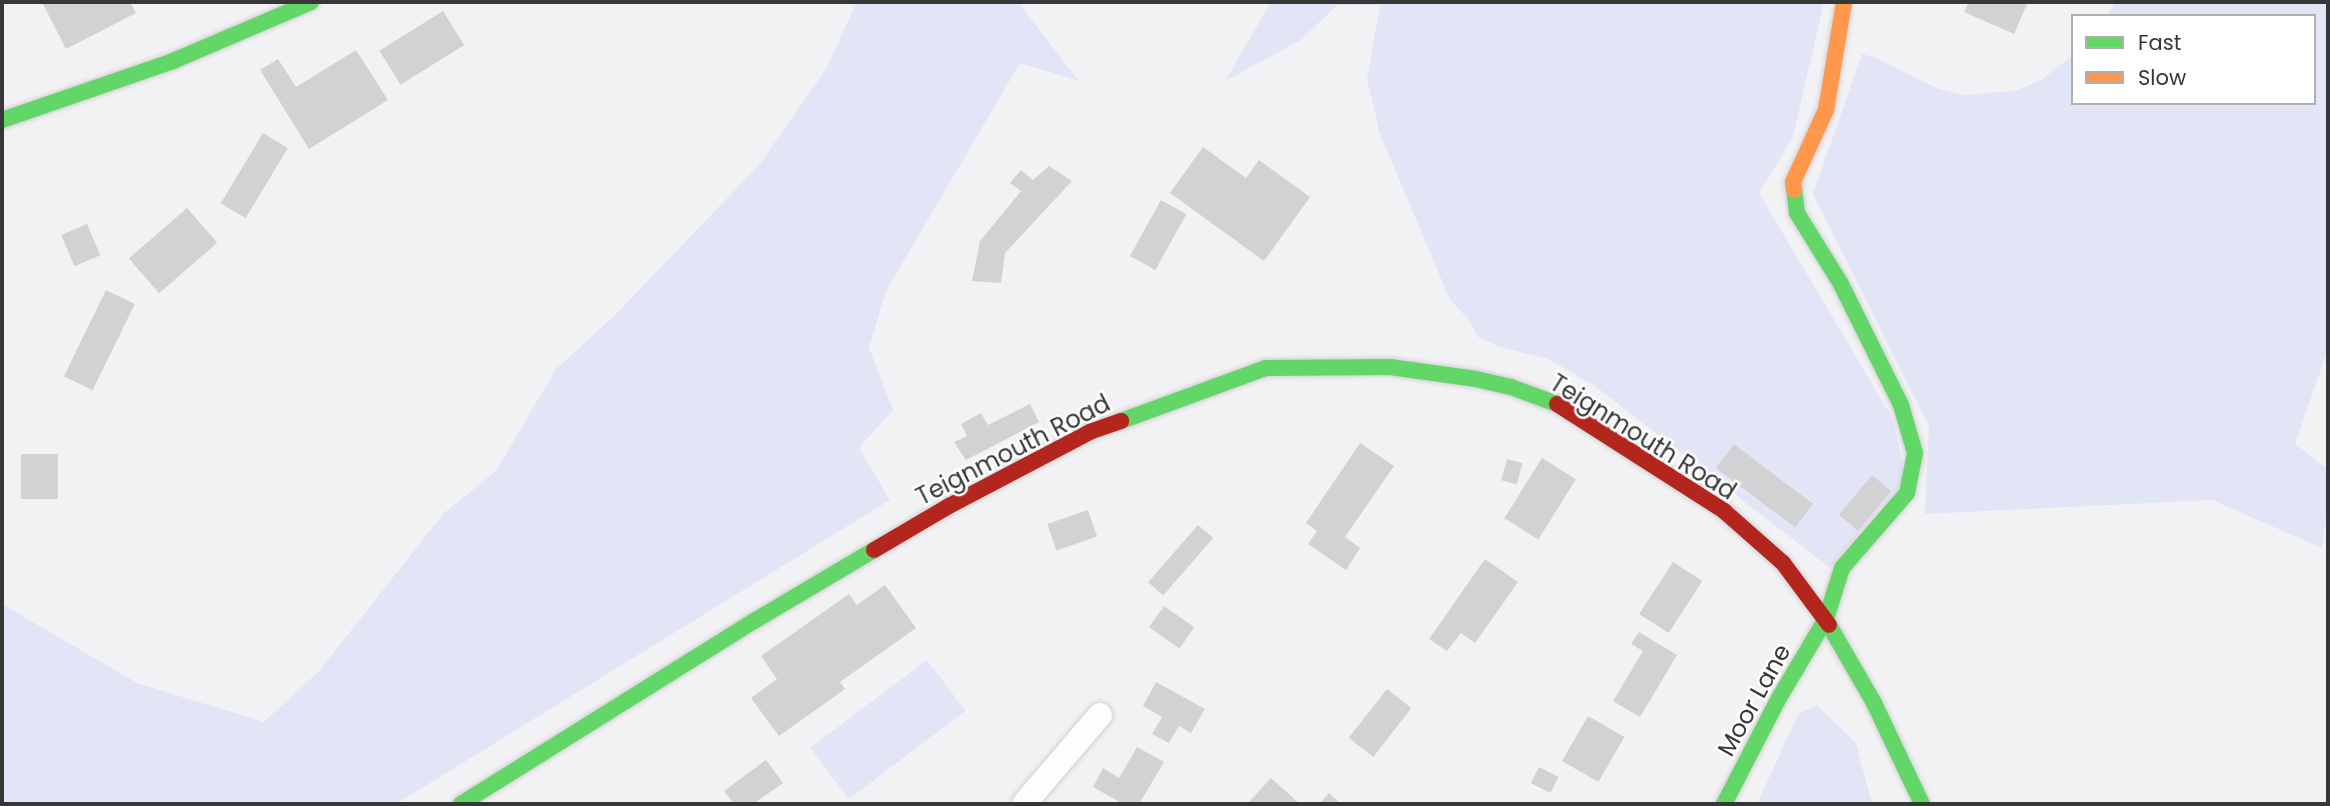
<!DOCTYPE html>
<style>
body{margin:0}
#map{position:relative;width:2330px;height:806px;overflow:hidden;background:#f2f2f5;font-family:Poppins,sans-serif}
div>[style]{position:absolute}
.green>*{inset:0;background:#e2e5f6;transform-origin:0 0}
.building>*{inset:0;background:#d2d2d4;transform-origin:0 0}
.roads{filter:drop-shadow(0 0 2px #d0d0d2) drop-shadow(0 0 2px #d0d0d2)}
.street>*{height:24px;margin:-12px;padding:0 12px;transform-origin:12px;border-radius:12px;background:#fdfdfe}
.fast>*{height:16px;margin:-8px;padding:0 8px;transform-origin:8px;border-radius:8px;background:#63d668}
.slow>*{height:16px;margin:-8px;padding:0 8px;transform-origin:8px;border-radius:8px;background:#ff974d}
.jam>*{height:16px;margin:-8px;padding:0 8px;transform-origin:8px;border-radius:8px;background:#b3261e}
span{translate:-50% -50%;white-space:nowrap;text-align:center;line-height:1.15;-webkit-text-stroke:5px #fff;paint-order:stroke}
.street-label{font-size:24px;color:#363738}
.frame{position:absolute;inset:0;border:4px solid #363738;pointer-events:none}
.legend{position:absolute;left:2071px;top:14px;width:245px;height:91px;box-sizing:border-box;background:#fff;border:2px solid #afafaf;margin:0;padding:9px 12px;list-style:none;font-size:21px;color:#363738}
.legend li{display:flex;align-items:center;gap:14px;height:35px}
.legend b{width:35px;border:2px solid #afafaf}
</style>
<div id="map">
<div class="green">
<i style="clip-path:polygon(857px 2px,1018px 2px,1079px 81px,1020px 63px,886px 291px,869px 348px,893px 410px,859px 448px,890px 500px,396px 804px,2px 804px,2px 604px,137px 683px,264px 722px,319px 671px,444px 513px,496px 471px,556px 369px,615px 315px,759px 165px,826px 69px)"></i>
<i style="clip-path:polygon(evenodd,1271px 2px,1824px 2px,1793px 137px,1759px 193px,1893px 419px,1904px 470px,1900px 485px,1830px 568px,1595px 386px,1548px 359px,1500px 347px,1478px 337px,1469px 320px,1450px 300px,1380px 134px,1367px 79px,1380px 5px,1337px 5px,1301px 40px,1225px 81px,1271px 2px,1734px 444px,1812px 502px,1795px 526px,1717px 468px,1734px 444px,1271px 2px,1872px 475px,1891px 491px,1857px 531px,1838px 515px,1872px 475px)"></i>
<i style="clip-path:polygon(2116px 2px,2328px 2px,2328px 349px,2295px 444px,2328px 469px,2328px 502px,2322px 548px,2212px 500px,1925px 514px,1929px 427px,1813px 194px,1862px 54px,1876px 58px,1939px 89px,1964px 95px,2015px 91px,2041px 80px,2073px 55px,2073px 103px,2314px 103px,2314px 16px,2106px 16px)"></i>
<i style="left:927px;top:660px;width:64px;height:146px;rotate:53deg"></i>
<i style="clip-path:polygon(1817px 705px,1856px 743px,1872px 804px,1757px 804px,1798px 714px)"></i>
</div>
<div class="building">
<i style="clip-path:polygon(42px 2px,130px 2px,136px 13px,66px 49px)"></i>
<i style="clip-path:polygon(1969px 2px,2028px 2px,2014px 34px,1964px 12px)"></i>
<i style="left:443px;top:11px;width:40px;height:75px;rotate:58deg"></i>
<i style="clip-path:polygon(356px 50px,388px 100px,309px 149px,260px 70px,278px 59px,296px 87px)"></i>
<i style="left:263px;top:133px;width:29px;height:82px;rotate:31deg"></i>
<i style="clip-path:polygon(1203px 147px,1246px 178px,1259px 160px,1310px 197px,1264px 261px,1170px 193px)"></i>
<i style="clip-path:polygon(1049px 166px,1072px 181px,1005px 253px,1001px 283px,972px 281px,980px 241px,1021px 191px,1010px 183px,1021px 170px,1033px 180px)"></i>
<i style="left:1161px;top:200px;width:29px;height:64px;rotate:29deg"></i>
<i style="left:187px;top:208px;width:46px;height:77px;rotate:49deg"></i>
<i style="left:87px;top:224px;width:34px;height:28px;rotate:67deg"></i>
<i style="left:106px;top:290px;width:32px;height:96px;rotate:26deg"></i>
<i style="clip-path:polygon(1030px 404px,1039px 422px,966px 460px,954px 442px,967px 436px,961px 424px,981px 413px,988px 425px)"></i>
<i style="clip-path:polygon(1360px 443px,1394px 466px,1345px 537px,1360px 548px,1346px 570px,1308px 544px,1317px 531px,1306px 523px)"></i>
<i style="left:1734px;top:444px;width:99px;height:30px;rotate:37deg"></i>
<i style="left:21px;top:454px;width:37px;height:45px"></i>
<i style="left:1542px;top:458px;width:40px;height:71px;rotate:32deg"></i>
<i style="left:1507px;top:459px;width:16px;height:22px;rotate:15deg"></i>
<i style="left:1872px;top:475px;width:25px;height:52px;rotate:40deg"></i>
<i style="left:1088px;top:510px;width:28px;height:43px;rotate:71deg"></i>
<i style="left:1198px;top:525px;width:20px;height:76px;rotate:41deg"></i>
<i style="clip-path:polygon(1485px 559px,1518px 582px,1475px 643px,1461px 633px,1447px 651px,1429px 639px)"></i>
<i style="left:1673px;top:562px;width:35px;height:62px;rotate:33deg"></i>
<i style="clip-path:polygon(885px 585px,916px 628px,840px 682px,845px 689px,779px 736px,751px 698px,777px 679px,761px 656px,849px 594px,857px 605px)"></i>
<i style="left:1164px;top:606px;width:37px;height:26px;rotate:35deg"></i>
<i style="clip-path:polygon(1639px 632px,1677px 655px,1640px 717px,1613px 701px,1643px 651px,1631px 644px)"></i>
<i style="clip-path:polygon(1156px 682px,1205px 709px,1191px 733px,1179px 726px,1169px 743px,1152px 734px,1162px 717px,1143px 706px)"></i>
<i style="left:1387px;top:689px;width:31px;height:62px;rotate:38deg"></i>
<i style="left:1588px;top:716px;width:42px;height:52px;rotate:30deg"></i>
<i style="clip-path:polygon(1137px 747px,1164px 762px,1139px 804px,1123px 804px,1093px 787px,1103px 768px,1119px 778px)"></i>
<i style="clip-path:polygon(766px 760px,783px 783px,753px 804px,734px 804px,724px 791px)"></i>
<i style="left:1539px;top:767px;width:22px;height:18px;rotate:27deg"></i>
<i style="clip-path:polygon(1271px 778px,1300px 804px,1247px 804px)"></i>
<i style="clip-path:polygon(1329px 793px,1341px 804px,1319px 804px)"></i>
</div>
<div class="roads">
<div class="street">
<i style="left:1024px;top:804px;width:117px;rotate:-49.5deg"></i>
</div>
<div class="fast">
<i style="left:2px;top:120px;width:181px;rotate:-19deg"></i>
<i style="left:173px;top:61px;width:150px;rotate:-23.1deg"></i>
<i style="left:1121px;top:421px;width:154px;rotate:-20.1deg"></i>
<i style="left:1266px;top:368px;width:124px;rotate:-0.5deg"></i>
<i style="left:1390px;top:367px;width:87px;rotate:7.9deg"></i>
<i style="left:1476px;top:379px;width:36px;rotate:13deg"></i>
<i style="left:1511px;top:387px;width:49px;rotate:20.3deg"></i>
<i style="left:1829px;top:625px;width:90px;rotate:60deg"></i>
<i style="left:1874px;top:703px;width:112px;rotate:64.6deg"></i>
<i style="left:461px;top:804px;width:345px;rotate:-32deg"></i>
<i style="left:754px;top:621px;width:139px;rotate:-30.6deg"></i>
<i style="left:1724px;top:804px;width:119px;rotate:-62.6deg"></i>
<i style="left:1779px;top:698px;width:92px;rotate:-59.3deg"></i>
<i style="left:1826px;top:619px;width:53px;rotate:-72.6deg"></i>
<i style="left:1842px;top:568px;width:99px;rotate:-49.1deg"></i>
<i style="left:1907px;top:493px;width:41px;rotate:-78.7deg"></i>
<i style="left:1915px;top:453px;width:50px;rotate:-106.3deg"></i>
<i style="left:1901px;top:405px;width:135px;rotate:-116.4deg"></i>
<i style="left:1841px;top:284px;width:84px;rotate:-121.8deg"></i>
<i style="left:1797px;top:213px;width:23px;rotate:-97deg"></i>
</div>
<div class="slow">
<i style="left:1794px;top:190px;width:8px;rotate:-97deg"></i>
<i style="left:1793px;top:182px;width:79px;rotate:-65.4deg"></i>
<i style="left:1826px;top:110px;width:109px;rotate:-80.5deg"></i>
</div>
<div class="jam">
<i style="left:1557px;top:404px;width:198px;rotate:32.6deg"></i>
<i style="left:1724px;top:511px;width:79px;rotate:41.4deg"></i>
<i style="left:1783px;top:563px;width:77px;rotate:53.4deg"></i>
<i style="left:874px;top:550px;width:87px;rotate:-30.4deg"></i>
<i style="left:949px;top:506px;width:161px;rotate:-27.7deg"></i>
<i style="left:1092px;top:431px;width:31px;rotate:-19deg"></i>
</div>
</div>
<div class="street-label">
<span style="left:1643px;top:437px;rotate:32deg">Teignmouth Road</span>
<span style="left:1013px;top:450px;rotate:-27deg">Teignmouth Road</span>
<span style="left:1754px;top:700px;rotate:-61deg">Moor Lane</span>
</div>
<div class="frame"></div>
<ul class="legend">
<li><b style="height:9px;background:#63d668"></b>Fast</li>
<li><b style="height:9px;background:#ff974d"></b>Slow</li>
</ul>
</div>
